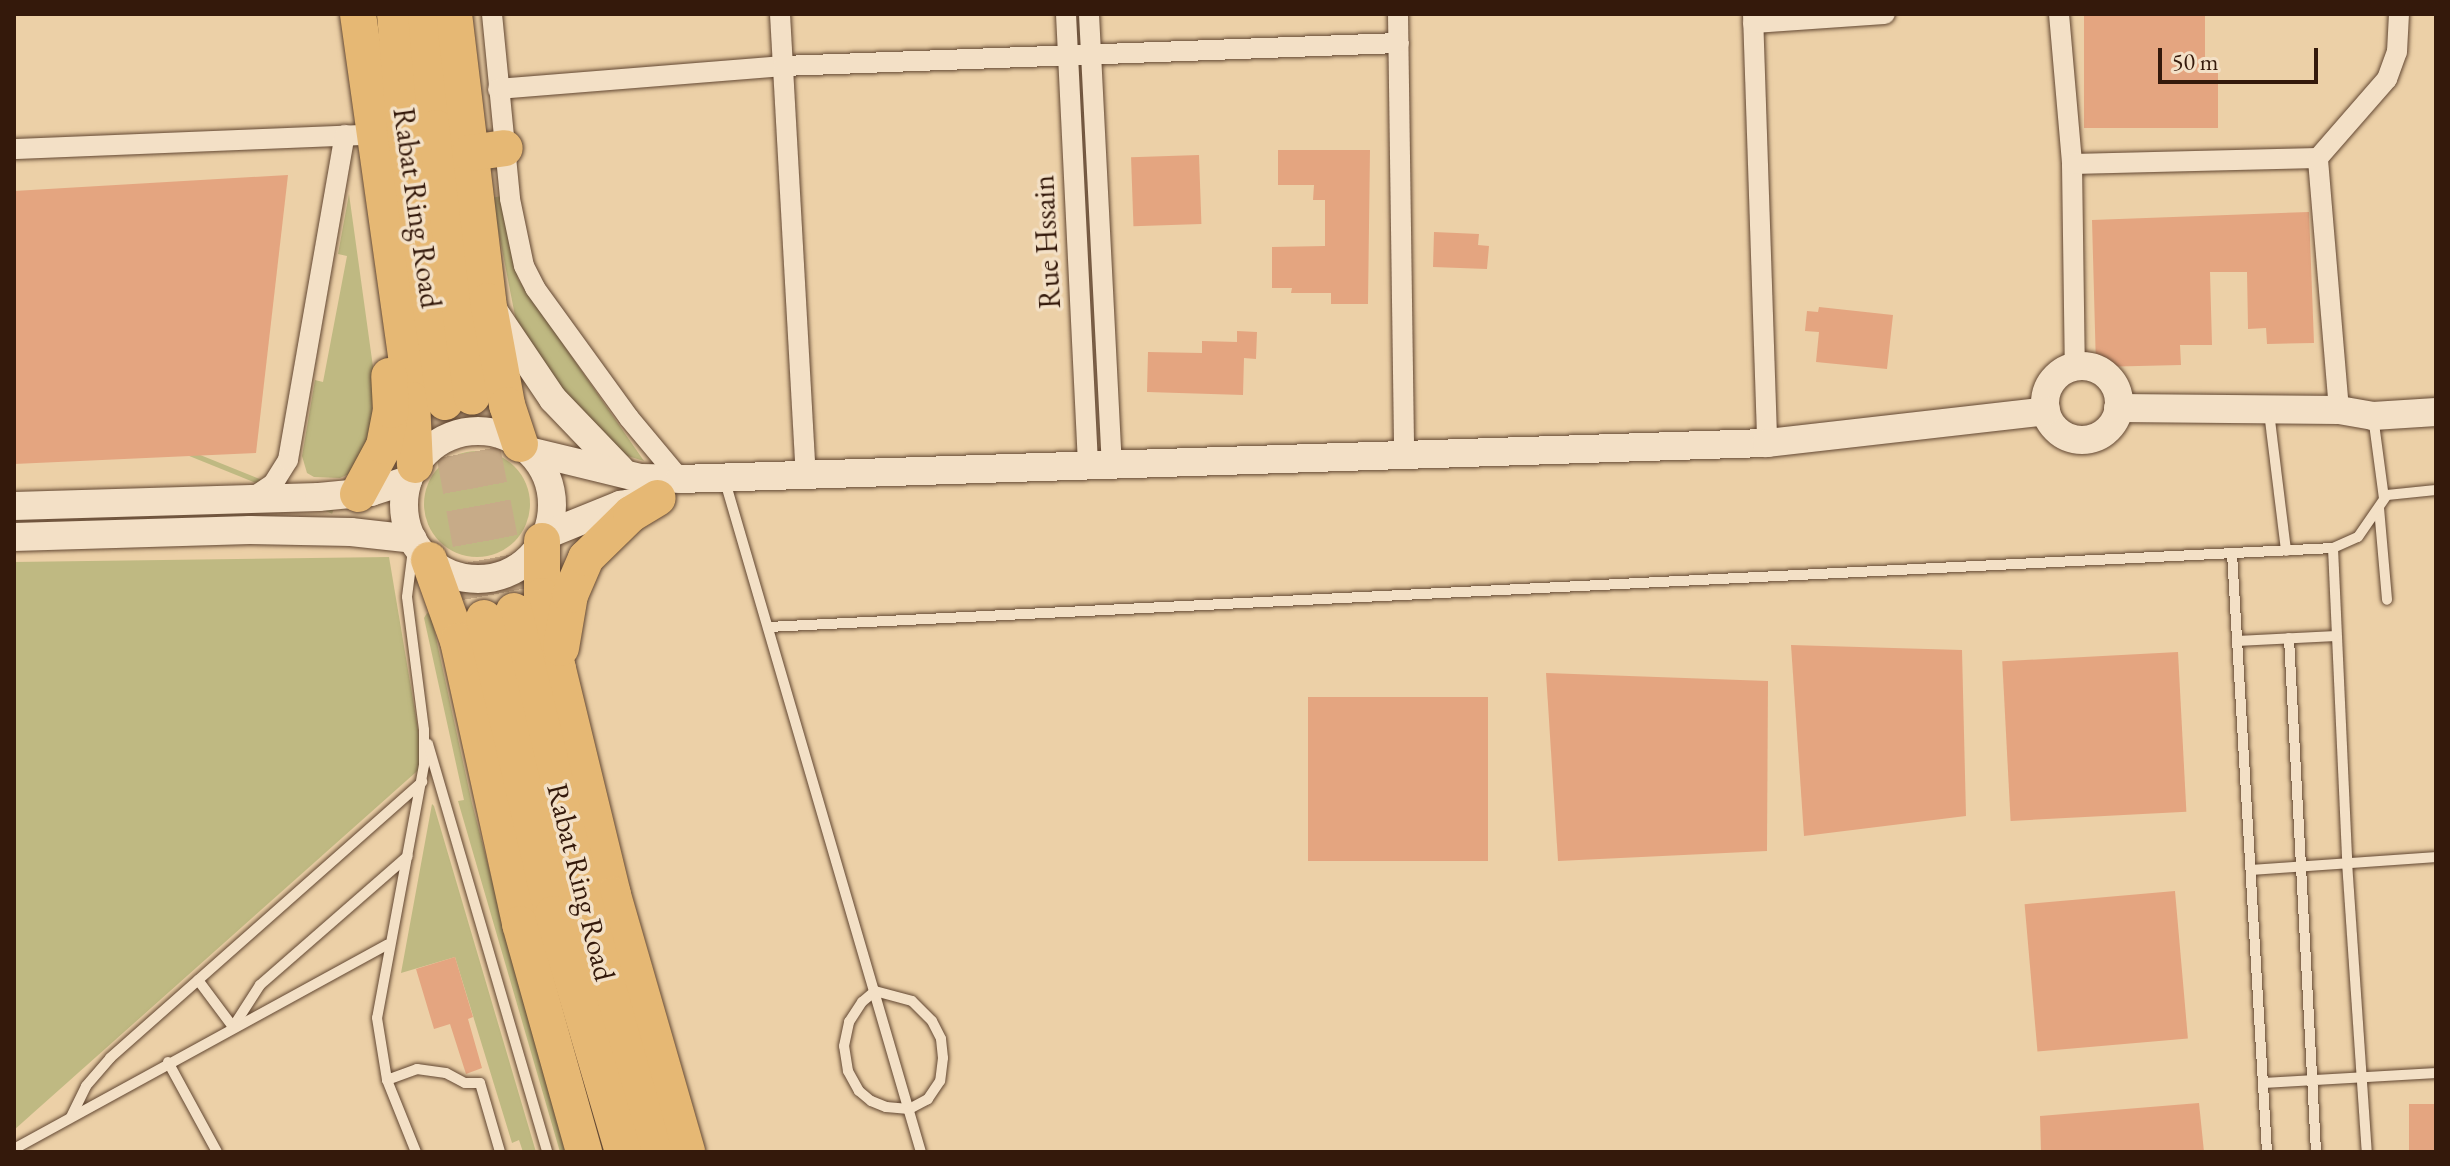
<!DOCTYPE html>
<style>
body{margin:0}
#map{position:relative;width:2450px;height:1166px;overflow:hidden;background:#ecd0a7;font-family:"EB Garamond",serif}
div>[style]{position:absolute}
.green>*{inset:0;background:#bfb982;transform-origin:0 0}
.round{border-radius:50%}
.building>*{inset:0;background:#e4a580;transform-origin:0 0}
.highway-tunnel>*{height:36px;margin-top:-18px;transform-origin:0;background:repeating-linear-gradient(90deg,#c7ab88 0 36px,transparent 0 54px)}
.roads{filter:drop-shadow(0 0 2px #624732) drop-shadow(0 0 2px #624732)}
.lane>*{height:10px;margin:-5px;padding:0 5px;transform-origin:5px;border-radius:5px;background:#f3e0c6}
.street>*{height:20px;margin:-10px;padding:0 10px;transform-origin:10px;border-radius:10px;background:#f3e0c6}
.secondary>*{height:28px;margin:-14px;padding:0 14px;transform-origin:14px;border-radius:14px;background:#f3e0c6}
.secondary>.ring{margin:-14px;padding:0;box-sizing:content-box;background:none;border:28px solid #f3e0c6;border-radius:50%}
.highway>*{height:36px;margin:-18px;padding:0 18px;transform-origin:18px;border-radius:18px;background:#e6b874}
span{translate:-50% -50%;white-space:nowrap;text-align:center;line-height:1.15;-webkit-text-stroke:7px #f3e0c6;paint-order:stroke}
.street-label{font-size:30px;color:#34190b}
.frame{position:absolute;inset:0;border:16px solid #34190b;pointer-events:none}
.scale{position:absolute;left:2158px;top:48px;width:160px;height:36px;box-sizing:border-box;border:4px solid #34190b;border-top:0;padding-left:10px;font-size:24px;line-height:28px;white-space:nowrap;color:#34190b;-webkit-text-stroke:6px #f3e0c6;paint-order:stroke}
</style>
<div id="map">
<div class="green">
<i style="clip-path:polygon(349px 194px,374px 374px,371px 433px,349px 474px,340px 478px,314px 477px,307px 473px,302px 456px,315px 380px,323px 382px,347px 256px,338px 254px)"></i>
<i style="clip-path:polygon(501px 196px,518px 279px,644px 461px,608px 450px,536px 368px,517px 326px,492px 198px)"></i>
<i class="round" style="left:424px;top:451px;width:106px;height:106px"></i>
<i style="left:334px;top:509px;width:5px;height:320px;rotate:112deg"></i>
<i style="clip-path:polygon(389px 557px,424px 765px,14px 1130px,14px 562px)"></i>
<i style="clip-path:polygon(427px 613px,431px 615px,472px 803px,513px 961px,570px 1152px,560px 1152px,458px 801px,464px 800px,424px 618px)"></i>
<i style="clip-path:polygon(432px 804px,434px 806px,536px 1152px,523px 1152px,519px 1140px,512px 1143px,455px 957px,401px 973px)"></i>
</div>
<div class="building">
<i style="clip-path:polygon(2084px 14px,2205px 14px,2205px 59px,2218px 59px,2218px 128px,2084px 128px)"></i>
<i style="clip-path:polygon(1278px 150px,1370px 150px,1368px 304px,1331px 304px,1331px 293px,1291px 293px,1292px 288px,1272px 288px,1272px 247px,1325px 246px,1325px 200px,1313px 200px,1314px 185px,1278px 185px)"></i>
<i style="left:1199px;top:155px;width:69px;height:68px;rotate:88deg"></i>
<i style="clip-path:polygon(288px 175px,256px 453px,14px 464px,14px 191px)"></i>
<i style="clip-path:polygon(2309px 212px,2314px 343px,2267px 344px,2266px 328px,2248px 329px,2247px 272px,2210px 272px,2212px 345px,2180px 345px,2181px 365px,2096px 367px,2092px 220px)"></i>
<i style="clip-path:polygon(1434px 232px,1479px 234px,1478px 245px,1489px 246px,1487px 269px,1433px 267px)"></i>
<i style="clip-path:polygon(1819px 307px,1893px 315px,1887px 369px,1816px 362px,1819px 332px,1805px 331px,1807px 311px,1818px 312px)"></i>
<i style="clip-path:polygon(1237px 331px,1257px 332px,1256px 359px,1244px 358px,1243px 395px,1147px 392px,1148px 352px,1202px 353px,1202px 341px,1237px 342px)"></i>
<i style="clip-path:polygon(1791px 645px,1962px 650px,1966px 816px,1804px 836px)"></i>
<i style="left:2178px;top:652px;width:160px;height:176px;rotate:87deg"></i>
<i style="clip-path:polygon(1546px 673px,1768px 681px,1767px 851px,1558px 861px)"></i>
<i style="left:1488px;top:697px;width:164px;height:180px;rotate:90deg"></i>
<i style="left:2175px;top:891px;width:148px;height:151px;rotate:85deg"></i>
<i style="clip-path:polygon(455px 957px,473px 1017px,468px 1019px,482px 1068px,466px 1074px,450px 1024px,434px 1029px,416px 969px)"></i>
<i style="clip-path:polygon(2199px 1103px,2204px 1152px,2041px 1152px,2040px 1116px)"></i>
<i style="left:2436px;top:1104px;width:48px;height:27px;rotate:90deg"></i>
</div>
<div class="highway-tunnel">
<i style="left:472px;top:397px;width:218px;rotate:78.9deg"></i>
<i style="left:445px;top:402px;width:219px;rotate:79.8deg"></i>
</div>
<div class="roads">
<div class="lane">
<i style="left:2269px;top:412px;width:140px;rotate:83deg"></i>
<i style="left:2373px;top:416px;width:83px;rotate:82.4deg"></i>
<i style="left:724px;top:478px;width:702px;rotate:73.71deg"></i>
<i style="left:2379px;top:508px;width:92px;rotate:85deg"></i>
<i style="left:414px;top:542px;width:55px;rotate:97.3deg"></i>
<i style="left:407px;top:597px;width:134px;rotate:82.7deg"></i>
<i style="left:424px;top:730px;width:35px;rotate:90deg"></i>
<i style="left:424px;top:765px;width:257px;rotate:100.5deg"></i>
<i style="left:377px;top:1018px;width:63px;rotate:80.8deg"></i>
<i style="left:387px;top:1080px;width:78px;rotate:68.1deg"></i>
<i style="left:2333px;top:548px;width:314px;rotate:87.4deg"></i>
<i style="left:2347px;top:862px;width:291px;rotate:86.1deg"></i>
<i style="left:2232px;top:553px;width:600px;rotate:86.66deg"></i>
<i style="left:768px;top:627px;width:1567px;rotate:-2.89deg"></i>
<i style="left:2333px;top:548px;width:27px;rotate:-24deg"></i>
<i style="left:2358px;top:537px;width:51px;rotate:-55.4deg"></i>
<i style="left:2387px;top:495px;width:49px;rotate:-5.8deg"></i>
<i style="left:2289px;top:638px;width:515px;rotate:86.99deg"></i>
<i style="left:2237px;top:641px;width:99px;rotate:-2.9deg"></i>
<i style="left:428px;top:744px;width:425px;rotate:73.7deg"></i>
<i style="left:2252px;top:870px;width:184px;rotate:-4deg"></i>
<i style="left:198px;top:980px;width:59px;rotate:53.3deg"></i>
<i style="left:233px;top:1027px;width:50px;rotate:-57.3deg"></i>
<i style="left:260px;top:985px;width:196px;rotate:-41.1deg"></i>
<i style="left:875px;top:991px;width:38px;rotate:15deg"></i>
<i style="left:912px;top:1001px;width:28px;rotate:45deg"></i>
<i style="left:932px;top:1021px;width:20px;rotate:63deg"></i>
<i style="left:941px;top:1039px;width:19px;rotate:84deg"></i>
<i style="left:943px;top:1058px;width:23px;rotate:97deg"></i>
<i style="left:940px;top:1081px;width:22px;rotate:124deg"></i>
<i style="left:928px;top:1099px;width:21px;rotate:152deg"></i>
<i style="left:909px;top:1109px;width:23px;rotate:-175deg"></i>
<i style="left:886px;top:1107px;width:16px;rotate:-158deg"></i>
<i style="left:871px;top:1101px;width:16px;rotate:-140deg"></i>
<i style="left:859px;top:1091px;width:23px;rotate:-119deg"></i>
<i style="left:848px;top:1071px;width:25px;rotate:-99deg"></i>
<i style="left:844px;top:1046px;width:25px;rotate:-78deg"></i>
<i style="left:849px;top:1022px;width:24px;rotate:-57deg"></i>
<i style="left:862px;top:1002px;width:17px;rotate:-40deg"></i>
<i style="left:168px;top:1062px;width:102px;rotate:61.4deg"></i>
<i style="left:387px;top:1080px;width:32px;rotate:-20deg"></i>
<i style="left:417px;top:1069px;width:29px;rotate:8deg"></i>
<i style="left:446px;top:1073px;width:21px;rotate:28deg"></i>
<i style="left:465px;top:1083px;width:15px"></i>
<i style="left:480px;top:1083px;width:72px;rotate:73.8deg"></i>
<i style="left:2264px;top:1083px;width:172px;rotate:-3.3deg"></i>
<i style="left:71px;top:1117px;width:34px;rotate:-64deg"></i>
<i style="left:86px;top:1086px;width:37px;rotate:-49deg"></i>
<i style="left:110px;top:1058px;width:417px;rotate:-41.5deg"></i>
<i style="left:14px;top:1149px;width:426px;rotate:-28.7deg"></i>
</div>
<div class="street">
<i style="left:492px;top:14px;width:186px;rotate:84.4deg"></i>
<i style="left:510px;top:199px;width:68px;rotate:78.2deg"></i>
<i style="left:524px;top:266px;width:25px;rotate:63deg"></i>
<i style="left:535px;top:288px;width:160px;rotate:54.1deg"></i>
<i style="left:629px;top:418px;width:80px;rotate:50.1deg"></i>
<i style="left:780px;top:14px;width:460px;rotate:86.8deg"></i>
<i style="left:1066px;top:14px;width:454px;rotate:87.2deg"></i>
<i style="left:1089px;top:14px;width:454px;rotate:87.1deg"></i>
<i style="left:1398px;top:14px;width:440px;rotate:89.2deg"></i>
<i style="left:1753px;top:14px;width:429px;rotate:88.1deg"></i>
<i style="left:2059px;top:14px;width:151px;rotate:85deg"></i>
<i style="left:2072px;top:164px;width:203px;rotate:89.2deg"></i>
<i style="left:1753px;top:23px;width:132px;rotate:-3.9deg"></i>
<i style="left:498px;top:89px;width:286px;rotate:-4.6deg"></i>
<i style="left:783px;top:66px;width:616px;rotate:-2.14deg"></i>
<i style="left:14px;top:149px;width:344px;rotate:-2.3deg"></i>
<i style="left:2072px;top:164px;width:246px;rotate:-1.4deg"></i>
<i style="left:2339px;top:410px;width:253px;rotate:-94.8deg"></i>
<i style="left:2318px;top:158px;width:105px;rotate:-48.9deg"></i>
<i style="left:2387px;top:79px;width:29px;rotate:-70deg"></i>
<i style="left:2397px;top:52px;width:38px;rotate:-87deg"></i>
<i style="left:252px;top:498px;width:25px;rotate:-34deg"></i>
<i style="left:273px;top:484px;width:28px;rotate:-58deg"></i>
<i style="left:288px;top:460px;width:330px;rotate:-80.1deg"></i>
</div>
<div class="secondary">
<i style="left:495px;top:313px;width:104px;rotate:56deg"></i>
<i style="left:553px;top:399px;width:98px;rotate:46.2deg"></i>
<i class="ring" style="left:2045px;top:366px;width:46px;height:46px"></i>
<i style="left:2118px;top:408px;width:221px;rotate:0.5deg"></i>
<i style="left:2339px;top:410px;width:35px;rotate:10deg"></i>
<i style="left:2373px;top:416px;width:63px;rotate:-3.6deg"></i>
<i class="ring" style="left:404px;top:431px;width:120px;height:120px"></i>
<i style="left:529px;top:451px;width:115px;rotate:13.6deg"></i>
<i style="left:641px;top:478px;width:39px;rotate:1deg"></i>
<i style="left:680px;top:479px;width:1088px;rotate:-1.9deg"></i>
<i style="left:1767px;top:443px;width:281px;rotate:-6.5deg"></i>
<i style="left:14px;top:506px;width:305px;rotate:-1.7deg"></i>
<i style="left:319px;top:497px;width:52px;rotate:-5.5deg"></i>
<i style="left:371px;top:492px;width:39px;rotate:-18deg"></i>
<i style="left:546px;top:535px;width:80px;rotate:-22.1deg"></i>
<i style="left:620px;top:505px;width:27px;rotate:-10deg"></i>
<i style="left:14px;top:537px;width:236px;rotate:-1.7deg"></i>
<i style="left:250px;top:530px;width:101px;rotate:1.1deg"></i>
<i style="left:351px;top:532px;width:62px;rotate:6.4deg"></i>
</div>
<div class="highway">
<i style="left:358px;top:14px;width:390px;rotate:82deg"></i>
<i style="left:412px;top:400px;width:65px;rotate:87.4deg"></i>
<i style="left:395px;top:14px;width:117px;rotate:85.1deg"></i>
<i style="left:405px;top:131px;width:274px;rotate:81.6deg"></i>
<i style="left:426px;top:14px;width:114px;rotate:85deg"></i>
<i style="left:436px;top:128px;width:271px;rotate:82.4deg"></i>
<i style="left:454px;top:14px;width:289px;rotate:83.2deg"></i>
<i style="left:488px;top:301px;width:106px;rotate:79.6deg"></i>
<i style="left:507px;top:405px;width:41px;rotate:71.6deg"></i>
<i style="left:470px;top:153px;width:35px;rotate:-8deg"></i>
<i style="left:358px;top:494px;width:55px;rotate:-61.6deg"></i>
<i style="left:384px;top:446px;width:37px;rotate:-79deg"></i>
<i style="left:391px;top:410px;width:34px;rotate:-93deg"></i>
<i style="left:542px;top:541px;width:55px;rotate:90deg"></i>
<i style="left:542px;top:596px;width:75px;rotate:77.6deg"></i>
<i style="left:558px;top:669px;width:233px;rotate:76.3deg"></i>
<i style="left:613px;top:895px;width:267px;rotate:73.9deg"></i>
<i style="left:429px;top:560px;width:86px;rotate:70.3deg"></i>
<i style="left:458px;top:641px;width:290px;rotate:77.6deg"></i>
<i style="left:520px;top:924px;width:237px;rotate:74.3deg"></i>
<i style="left:514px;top:611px;width:301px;rotate:76.4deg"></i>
<i style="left:585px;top:904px;width:257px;rotate:74.5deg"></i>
<i style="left:484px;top:618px;width:304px;rotate:76.9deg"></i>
<i style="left:553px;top:914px;width:248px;rotate:73.6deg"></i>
<i style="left:561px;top:648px;width:54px;rotate:-80.4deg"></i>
<i style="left:570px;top:595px;width:40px;rotate:-66.6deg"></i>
<i style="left:586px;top:558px;width:63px;rotate:-44.4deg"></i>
<i style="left:631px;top:514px;width:31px;rotate:-31deg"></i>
</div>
</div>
<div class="street-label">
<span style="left:417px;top:208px;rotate:82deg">Rabat Ring Road</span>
<span style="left:1047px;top:242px;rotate:-93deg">Rue Hssain</span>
<span style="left:581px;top:882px;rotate:76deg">Rabat Ring Road</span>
</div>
<div class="frame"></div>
<div class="scale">50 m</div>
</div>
